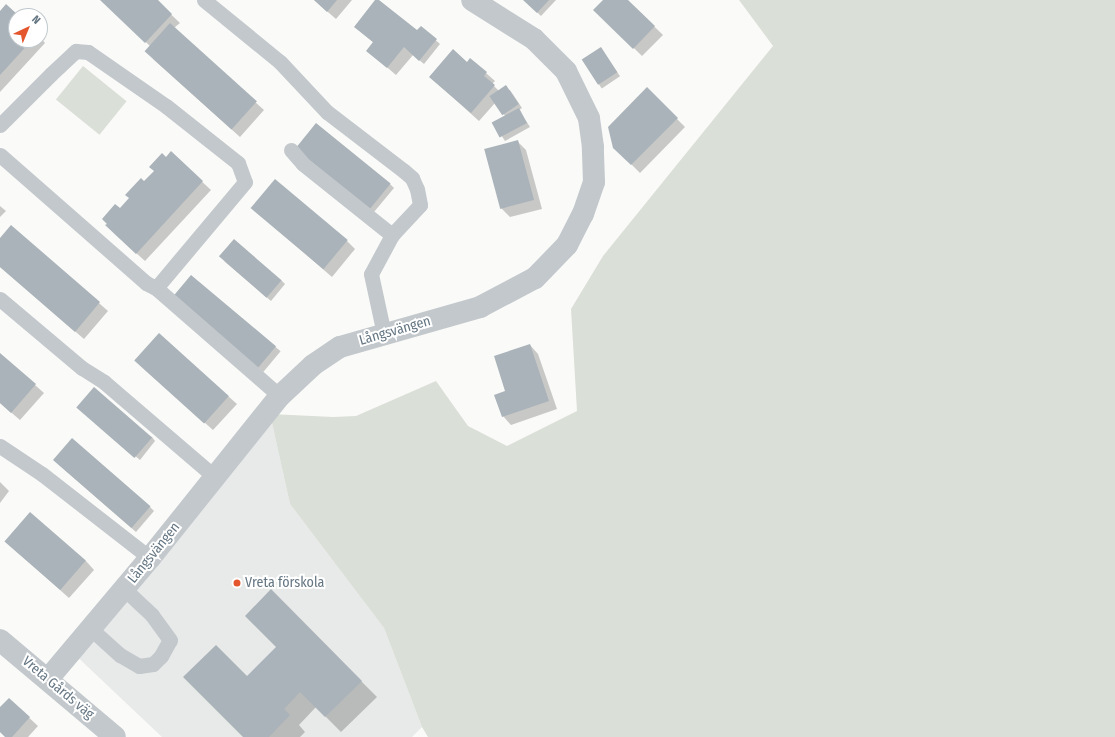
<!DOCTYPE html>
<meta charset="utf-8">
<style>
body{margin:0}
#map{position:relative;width:1115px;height:737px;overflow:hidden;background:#fafaf8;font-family:"Fira Sans Condensed",sans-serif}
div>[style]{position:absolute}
.built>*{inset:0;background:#e8e9e9}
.green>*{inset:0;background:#dadfd7;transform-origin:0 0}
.shadow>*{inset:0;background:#0003;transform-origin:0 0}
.building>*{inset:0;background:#aab3b9;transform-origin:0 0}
.service>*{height:15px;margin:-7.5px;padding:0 7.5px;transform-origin:7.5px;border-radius:7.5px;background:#c3c8cc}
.minor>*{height:22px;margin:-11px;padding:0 11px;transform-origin:11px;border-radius:11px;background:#c3c8cc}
.dots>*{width:11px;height:11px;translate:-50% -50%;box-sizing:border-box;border:2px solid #fff;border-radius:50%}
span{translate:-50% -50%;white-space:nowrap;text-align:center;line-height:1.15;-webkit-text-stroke:4px #fff;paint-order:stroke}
.street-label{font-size:14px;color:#657683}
.poi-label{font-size:14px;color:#657683}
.left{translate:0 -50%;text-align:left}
.north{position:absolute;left:8px;top:8px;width:40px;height:40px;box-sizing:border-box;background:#fff;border:1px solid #c1c8cd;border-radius:50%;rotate:44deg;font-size:11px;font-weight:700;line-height:16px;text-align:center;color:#657683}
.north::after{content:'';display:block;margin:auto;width:14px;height:18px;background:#e4572e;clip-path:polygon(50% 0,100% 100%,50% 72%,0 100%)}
</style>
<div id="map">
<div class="built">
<i style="clip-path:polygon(270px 414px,290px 504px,384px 628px,422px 727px,412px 737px,162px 737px,70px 650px)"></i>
</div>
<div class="green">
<i style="clip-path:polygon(739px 0,1115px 0,1115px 737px,428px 737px,422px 727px,384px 628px,290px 504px,270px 414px,333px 417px,356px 416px,436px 381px,468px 426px,507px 446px,577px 411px,571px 309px,603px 256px,773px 46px)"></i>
<i style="left:83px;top:66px;width:56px;height:43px;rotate:39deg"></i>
</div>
<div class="shadow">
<i style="clip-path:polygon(101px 0,156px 0,180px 23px,174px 28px,264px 110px,240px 137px,153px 59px,150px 46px)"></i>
<i style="clip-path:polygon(314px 0,352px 0,336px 19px)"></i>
<i style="clip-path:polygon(376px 0,418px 32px,421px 27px,440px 44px,424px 64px,413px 55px,396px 75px,368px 51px,374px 43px,355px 27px)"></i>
<i style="clip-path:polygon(524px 0,556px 0,541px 16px)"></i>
<i style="clip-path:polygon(605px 0,627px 0,663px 35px,642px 56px,595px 10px)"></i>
<i style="clip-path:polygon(0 11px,17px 16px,16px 40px,40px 40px,40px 37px,45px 43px,0 92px)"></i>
<i style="left:601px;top:48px;width:34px;height:22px;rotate:56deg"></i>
<i style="clip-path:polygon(470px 59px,495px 81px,492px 84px,499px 91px,510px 90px,522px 108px,519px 110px,530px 127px,505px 141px,494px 124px,506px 117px,495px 103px,479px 121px,430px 77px,467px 63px)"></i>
<i style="clip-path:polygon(647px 89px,685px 127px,640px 173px,614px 147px)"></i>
<i style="clip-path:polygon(517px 141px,526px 150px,542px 209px,510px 217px,502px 209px,486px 150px)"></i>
<i style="clip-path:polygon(171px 153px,211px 190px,145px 261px,115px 234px,120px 210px)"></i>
<i style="clip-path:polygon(301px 153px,390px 184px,394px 188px,374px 212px)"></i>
<i style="clip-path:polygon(0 206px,6px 211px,0 217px)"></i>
<i style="clip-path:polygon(252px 208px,347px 241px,355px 249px,332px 277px)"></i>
<i style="clip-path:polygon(11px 226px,108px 311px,84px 339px,0 267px,0 239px)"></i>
<i style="clip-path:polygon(224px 261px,281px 280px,285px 284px,271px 301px)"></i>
<i style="left:191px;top:276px;width:117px;height:27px;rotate:40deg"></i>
<i style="clip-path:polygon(530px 345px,538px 354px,557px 409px,511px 425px,503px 416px,506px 392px)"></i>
<i style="clip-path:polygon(0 354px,44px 393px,20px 420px,0 403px)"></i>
<i style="clip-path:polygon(144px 369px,228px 396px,237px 404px,213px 430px)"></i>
<i style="clip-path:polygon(82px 411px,152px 437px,155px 441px,140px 460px)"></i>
<i style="clip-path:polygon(58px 464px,150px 507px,154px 511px,136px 532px)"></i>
<i style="clip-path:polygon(0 482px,9px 491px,0 503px)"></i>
<i style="clip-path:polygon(14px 549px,86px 561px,94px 570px,69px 598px)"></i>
<i style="clip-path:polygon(271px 591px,377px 697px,341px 732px,316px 707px,299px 725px,305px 732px,300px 737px,244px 737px,247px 678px,278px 647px)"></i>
<i style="clip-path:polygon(9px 699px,38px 726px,28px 737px,6px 737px,0 732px,0 709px)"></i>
</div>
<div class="building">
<i style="clip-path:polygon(100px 0,158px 0,172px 14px,145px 43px)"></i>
<i style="clip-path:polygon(314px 0,337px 0,327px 12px)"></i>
<i style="clip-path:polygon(375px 0,379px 0,417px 30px,421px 26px,437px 39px,419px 61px,404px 47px,387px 68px,366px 51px,373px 42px,354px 27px)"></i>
<i style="clip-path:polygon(523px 0,549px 0,537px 13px)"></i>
<i style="clip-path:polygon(603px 0,628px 0,655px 26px,633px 49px,593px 10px)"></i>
<i style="clip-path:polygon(6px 4px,19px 16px,16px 16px,16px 40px,32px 40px,0 75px,0 11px)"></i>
<i style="left:170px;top:23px;width:117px;height:38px;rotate:42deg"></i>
<i style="left:601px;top:47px;width:30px;height:23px;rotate:57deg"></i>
<i style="clip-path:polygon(453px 49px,467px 62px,470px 58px,487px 72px,484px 76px,495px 85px,471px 113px,429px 77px)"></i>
<i style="left:506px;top:85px;width:23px;height:20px;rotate:56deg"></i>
<i style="clip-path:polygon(647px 87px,678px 118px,631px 165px,613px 148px,608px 127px)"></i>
<i style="left:519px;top:108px;width:17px;height:31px;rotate:62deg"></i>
<i style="left:316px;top:123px;width:96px;height:33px;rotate:39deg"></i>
<i style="left:518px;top:140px;width:62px;height:35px;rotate:75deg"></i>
<i style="clip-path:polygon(171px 151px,203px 181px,136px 254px,105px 225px,107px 224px,102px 219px,115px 204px,120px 208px,129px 198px,125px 195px,141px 178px,144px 181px,154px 171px,149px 167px,162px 153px,166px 157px)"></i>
<i style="left:275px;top:179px;width:95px;height:38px;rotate:40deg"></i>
<i style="clip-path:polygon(11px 225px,100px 302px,75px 332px,0 267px,0 238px)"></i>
<i style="left:234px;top:239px;width:63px;height:23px;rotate:41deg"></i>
<i style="left:191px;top:275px;width:111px;height:28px;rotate:40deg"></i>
<i style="left:159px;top:333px;width:94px;height:37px;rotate:42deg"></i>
<i style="clip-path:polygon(530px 344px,549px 401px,502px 417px,494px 395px,505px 391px,494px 356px)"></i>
<i style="clip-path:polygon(0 353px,36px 384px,11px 413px,0 403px)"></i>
<i style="left:94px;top:387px;width:77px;height:27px;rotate:41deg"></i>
<i style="left:72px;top:438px;width:104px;height:29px;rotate:41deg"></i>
<i style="left:30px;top:512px;width:74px;height:39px;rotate:41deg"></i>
<i style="clip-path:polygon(271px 589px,362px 681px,325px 717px,300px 692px,284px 709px,290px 715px,269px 737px,243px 737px,183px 677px,216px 645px,247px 676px,276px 647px,245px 616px)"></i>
<i style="clip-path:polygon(9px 698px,30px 717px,12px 737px,5px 737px,0 732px,0 707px)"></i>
</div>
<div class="service">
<i style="left:204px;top:0;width:98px;rotate:39.2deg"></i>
<i style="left:280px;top:62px;width:69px;rotate:46.8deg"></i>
<i style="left:327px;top:112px;width:97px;rotate:37.5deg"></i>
<i style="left:404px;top:171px;width:11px;rotate:41deg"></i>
<i style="left:412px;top:178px;width:12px;rotate:66deg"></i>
<i style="left:417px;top:189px;width:16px;rotate:79deg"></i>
<i style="left:420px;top:205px;width:41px;rotate:133deg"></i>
<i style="left:392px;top:235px;width:44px;rotate:118.3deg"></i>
<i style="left:371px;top:274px;width:61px;rotate:77.8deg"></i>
<i style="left:0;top:125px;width:72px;rotate:-45deg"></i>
<i style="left:51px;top:74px;width:34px;rotate:-43deg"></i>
<i style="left:76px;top:51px;width:12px;rotate:5deg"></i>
<i style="left:88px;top:52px;width:95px;rotate:34.7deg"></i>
<i style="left:166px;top:106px;width:92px;rotate:38.4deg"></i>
<i style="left:238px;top:163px;width:20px;rotate:70deg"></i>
<i style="left:245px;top:182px;width:138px;rotate:130deg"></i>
<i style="left:291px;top:150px;width:18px;rotate:49deg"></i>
<i style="left:303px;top:164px;width:114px;rotate:38.6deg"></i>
<i style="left:0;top:155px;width:194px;rotate:41.2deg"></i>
<i style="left:146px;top:283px;width:11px;rotate:27deg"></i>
<i style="left:156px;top:288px;width:164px;rotate:41.1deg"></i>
<i style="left:0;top:299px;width:107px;rotate:40.1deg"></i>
<i style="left:82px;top:368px;width:26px;rotate:32deg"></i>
<i style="left:104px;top:382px;width:146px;rotate:40.6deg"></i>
<i style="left:0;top:446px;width:50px;rotate:33.7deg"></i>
<i style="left:42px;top:474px;width:137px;rotate:37.9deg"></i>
<i style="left:91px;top:629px;width:39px;rotate:42deg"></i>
<i style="left:120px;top:655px;width:22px;rotate:30deg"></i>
<i style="left:139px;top:666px;width:14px;rotate:-8deg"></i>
<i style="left:153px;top:664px;width:11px;rotate:-45deg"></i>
<i style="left:161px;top:656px;width:18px;rotate:-61deg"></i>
<i style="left:170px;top:640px;width:31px;rotate:-126deg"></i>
<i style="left:152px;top:615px;width:38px;rotate:-137deg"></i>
</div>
<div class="minor">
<i style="left:0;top:640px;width:150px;rotate:40.1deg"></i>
<i style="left:48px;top:679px;width:158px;rotate:-49.9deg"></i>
<i style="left:150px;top:558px;width:208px;rotate:-51.3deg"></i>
<i style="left:280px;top:396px;width:45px;rotate:-43.2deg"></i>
<i style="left:313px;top:365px;width:32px;rotate:-34deg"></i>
<i style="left:340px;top:347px;width:146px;rotate:-15.9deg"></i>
<i style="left:480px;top:307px;width:62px;rotate:-27.8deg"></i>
<i style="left:535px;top:278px;width:46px;rotate:-45.9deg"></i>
<i style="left:567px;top:245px;width:35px;rotate:-63deg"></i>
<i style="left:583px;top:214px;width:34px;rotate:-71deg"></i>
<i style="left:594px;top:182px;width:35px;rotate:-92deg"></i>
<i style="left:593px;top:147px;width:29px;rotate:-98deg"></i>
<i style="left:589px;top:118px;width:52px;rotate:-116.1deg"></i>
<i style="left:566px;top:71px;width:45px;rotate:-135deg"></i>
<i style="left:534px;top:39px;width:73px;rotate:-147.8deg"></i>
</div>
<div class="dots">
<i style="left:237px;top:583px;background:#e4572e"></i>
</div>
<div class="street-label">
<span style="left:395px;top:331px;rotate:-16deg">Långsvängen</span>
<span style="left:154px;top:553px;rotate:-51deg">Långsvängen</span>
<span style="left:58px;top:688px;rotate:40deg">Vreta Gårds väg</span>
</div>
<div class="poi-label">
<span class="left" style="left:245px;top:583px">Vreta förskola</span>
</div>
<div class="north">N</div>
</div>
